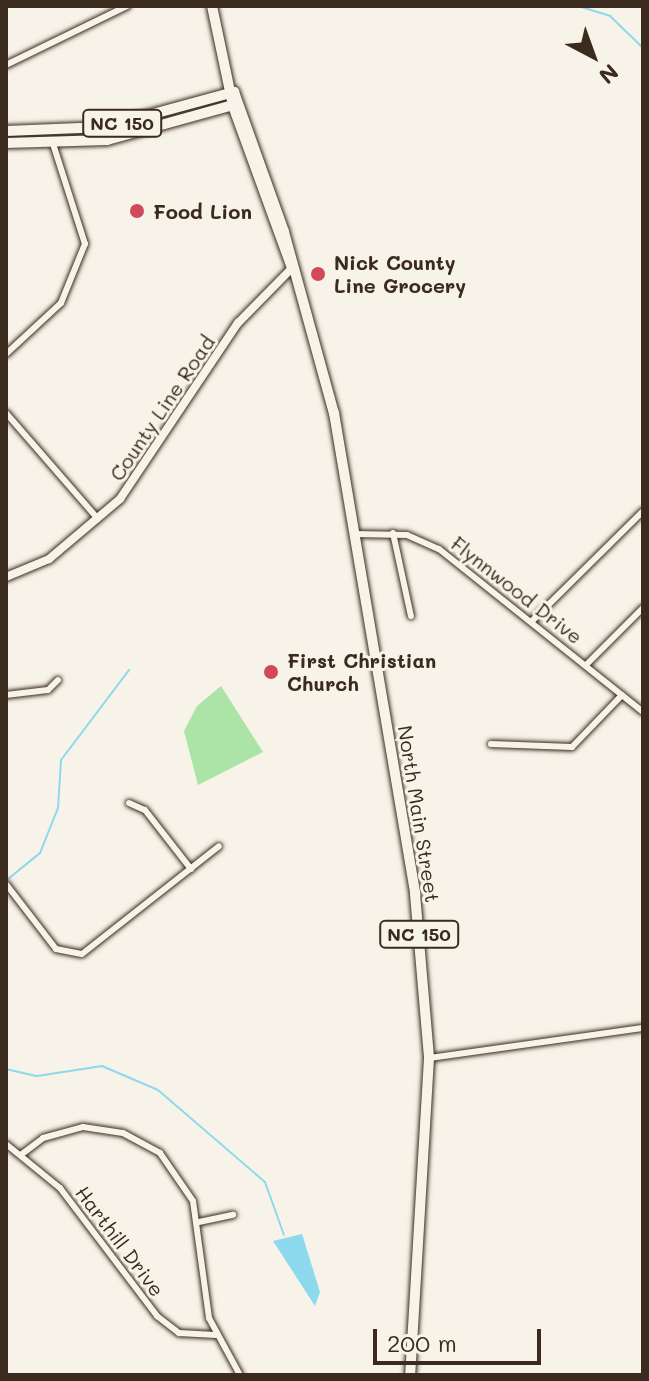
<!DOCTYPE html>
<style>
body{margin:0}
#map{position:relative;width:649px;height:1381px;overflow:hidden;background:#f7f3e8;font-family:Mali,sans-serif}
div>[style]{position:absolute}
.green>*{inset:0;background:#ace3a6}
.water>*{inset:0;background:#8dd9ed}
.stream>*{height:2px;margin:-1px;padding:0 1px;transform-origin:1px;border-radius:1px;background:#8dd9ed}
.roads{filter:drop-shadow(0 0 2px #3b2a1e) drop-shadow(0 0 2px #3b2a1e)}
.minor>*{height:6px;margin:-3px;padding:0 3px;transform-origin:3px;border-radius:3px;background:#f7f3e8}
.tertiary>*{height:8px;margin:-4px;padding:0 4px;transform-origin:4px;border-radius:4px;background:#f7f3e8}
.primary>*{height:10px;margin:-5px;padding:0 5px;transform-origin:5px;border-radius:5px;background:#f7f3e8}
.dots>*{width:22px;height:22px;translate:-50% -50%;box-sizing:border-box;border:4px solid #f7f3e8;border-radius:50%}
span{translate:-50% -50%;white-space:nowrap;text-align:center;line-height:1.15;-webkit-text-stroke:6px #f7f3e8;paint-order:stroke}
.shield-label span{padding:2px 6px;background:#f7f3e8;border:2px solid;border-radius:6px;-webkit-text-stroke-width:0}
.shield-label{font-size:18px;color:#3b2a1e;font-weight:700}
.poi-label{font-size:20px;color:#3b2a1e;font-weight:700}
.left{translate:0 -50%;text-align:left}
.street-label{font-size:20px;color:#3b2a1e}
.frame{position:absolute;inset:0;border:8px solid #3b2a1e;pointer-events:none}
.north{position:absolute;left:553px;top:16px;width:80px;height:80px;-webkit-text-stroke:6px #f7f3e8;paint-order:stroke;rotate:139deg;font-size:22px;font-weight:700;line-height:32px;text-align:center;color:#3b2a1e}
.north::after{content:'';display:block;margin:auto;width:28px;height:36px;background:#3b2a1e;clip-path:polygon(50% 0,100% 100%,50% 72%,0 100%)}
.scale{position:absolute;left:373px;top:1329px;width:168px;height:36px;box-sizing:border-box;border:4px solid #3b2a1e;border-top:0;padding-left:10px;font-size:24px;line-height:28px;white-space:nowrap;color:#3b2a1e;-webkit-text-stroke:6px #f7f3e8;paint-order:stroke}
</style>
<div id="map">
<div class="green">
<i style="clip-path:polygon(221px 686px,263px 752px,198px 785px,184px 731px,197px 706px)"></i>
</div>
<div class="water">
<i style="clip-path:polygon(302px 1234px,320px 1292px,315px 1306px,273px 1241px)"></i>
</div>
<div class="stream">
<i style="left:578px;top:6px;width:34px;rotate:17deg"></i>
<i style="left:610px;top:16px;width:46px;rotate:44.1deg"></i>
<i style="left:8px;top:879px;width:41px;rotate:-39.1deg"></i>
<i style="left:40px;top:853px;width:48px;rotate:-68.2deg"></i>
<i style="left:58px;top:808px;width:48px;rotate:-86.4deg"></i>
<i style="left:61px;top:760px;width:113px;rotate:-52.9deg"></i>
<i style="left:6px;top:1069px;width:32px;rotate:13deg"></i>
<i style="left:37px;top:1076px;width:66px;rotate:-8.7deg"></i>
<i style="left:102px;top:1066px;width:61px;rotate:23.2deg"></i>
<i style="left:158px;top:1090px;width:141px;rotate:40.7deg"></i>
<i style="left:265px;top:1182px;width:56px;rotate:70.3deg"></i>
</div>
<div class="roads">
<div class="minor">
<i style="left:6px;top:65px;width:135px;rotate:-26deg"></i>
<i style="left:6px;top:354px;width:75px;rotate:-42.8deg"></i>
<i style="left:61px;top:303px;width:64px;rotate:-67.9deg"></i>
<i style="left:85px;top:244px;width:105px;rotate:-107.7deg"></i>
<i style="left:6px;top:413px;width:140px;rotate:49deg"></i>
<i style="left:393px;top:533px;width:85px;rotate:77.8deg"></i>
<i style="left:354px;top:534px;width:53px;rotate:1.1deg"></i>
<i style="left:407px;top:535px;width:35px;rotate:24deg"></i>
<i style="left:439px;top:549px;width:261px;rotate:38.6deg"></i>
<i style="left:531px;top:622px;width:158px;rotate:-44.7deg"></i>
<i style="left:586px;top:665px;width:81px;rotate:-45deg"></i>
<i style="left:6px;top:695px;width:42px;rotate:-6.8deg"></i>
<i style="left:48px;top:690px;width:14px;rotate:-45deg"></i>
<i style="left:491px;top:744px;width:81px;rotate:2.1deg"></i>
<i style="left:572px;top:747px;width:72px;rotate:-46.1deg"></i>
<i style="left:129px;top:803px;width:17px;rotate:24deg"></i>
<i style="left:145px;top:810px;width:75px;rotate:52.1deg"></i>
<i style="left:6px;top:884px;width:82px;rotate:52.4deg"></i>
<i style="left:56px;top:949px;width:26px;rotate:11deg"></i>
<i style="left:82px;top:954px;width:174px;rotate:-38.2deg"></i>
<i style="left:429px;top:1058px;width:216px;rotate:-8deg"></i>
<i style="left:6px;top:1144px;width:70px;rotate:39.2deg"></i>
<i style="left:60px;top:1188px;width:161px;rotate:52.8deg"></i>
<i style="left:157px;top:1316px;width:28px;rotate:38deg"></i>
<i style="left:179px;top:1333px;width:37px;rotate:3deg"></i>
<i style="left:22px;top:1154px;width:26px;rotate:-37deg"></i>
<i style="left:43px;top:1138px;width:41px;rotate:-15.4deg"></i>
<i style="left:83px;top:1127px;width:40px;rotate:8.5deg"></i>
<i style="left:123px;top:1133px;width:42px;rotate:28.4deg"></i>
<i style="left:160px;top:1153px;width:58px;rotate:55.5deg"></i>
<i style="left:193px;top:1201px;width:118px;rotate:82.2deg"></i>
<i style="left:209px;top:1318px;width:65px;rotate:61.5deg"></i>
<i style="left:199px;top:1222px;width:35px;rotate:-12deg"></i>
</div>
<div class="tertiary">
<i style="left:6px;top:577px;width:47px;rotate:-22.7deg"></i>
<i style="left:49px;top:559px;width:93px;rotate:-40.2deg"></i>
<i style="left:120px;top:499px;width:212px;rotate:-56.2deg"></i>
<i style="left:238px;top:323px;width:77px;rotate:-45.5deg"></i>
</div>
<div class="primary">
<i style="left:212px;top:6px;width:102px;rotate:78.1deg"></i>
<i style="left:233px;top:106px;width:172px;rotate:70deg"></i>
<i style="left:234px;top:92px;width:149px;rotate:70.3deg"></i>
<i style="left:284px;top:232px;width:188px;rotate:74.6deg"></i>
<i style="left:334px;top:413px;width:488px;rotate:80.4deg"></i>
<i style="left:415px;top:894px;width:165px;rotate:85.1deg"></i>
<i style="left:429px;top:1058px;width:318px;rotate:93.4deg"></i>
<i style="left:6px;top:131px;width:99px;rotate:-2.3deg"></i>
<i style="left:105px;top:127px;width:134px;rotate:-15.2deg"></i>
<i style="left:6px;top:143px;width:101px;rotate:-1.7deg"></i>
<i style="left:107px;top:140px;width:135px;rotate:-15.5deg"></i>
</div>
</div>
<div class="dots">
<i style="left:137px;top:211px;background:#d1495b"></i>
<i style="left:318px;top:274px;background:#d1495b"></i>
<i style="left:271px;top:672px;background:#d1495b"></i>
</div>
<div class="shield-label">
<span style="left:122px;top:123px">NC 150</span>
<span style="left:419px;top:934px">NC 150</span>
</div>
<div class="poi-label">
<span class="left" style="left:153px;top:211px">Food Lion</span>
<span class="left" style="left:334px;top:274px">Nick County<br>Line Grocery</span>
<span class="left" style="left:287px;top:672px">First Christian<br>Church</span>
</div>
<div class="street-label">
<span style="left:162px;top:408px;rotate:-56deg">County Line Road</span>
<span style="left:517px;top:590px;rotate:38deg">Flynnwood Drive</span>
<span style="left:419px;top:814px;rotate:81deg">North Main Street</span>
<span style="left:120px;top:1241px;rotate:53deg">Harthill Drive</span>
</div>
<div class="frame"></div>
<div class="north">N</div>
<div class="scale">200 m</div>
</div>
